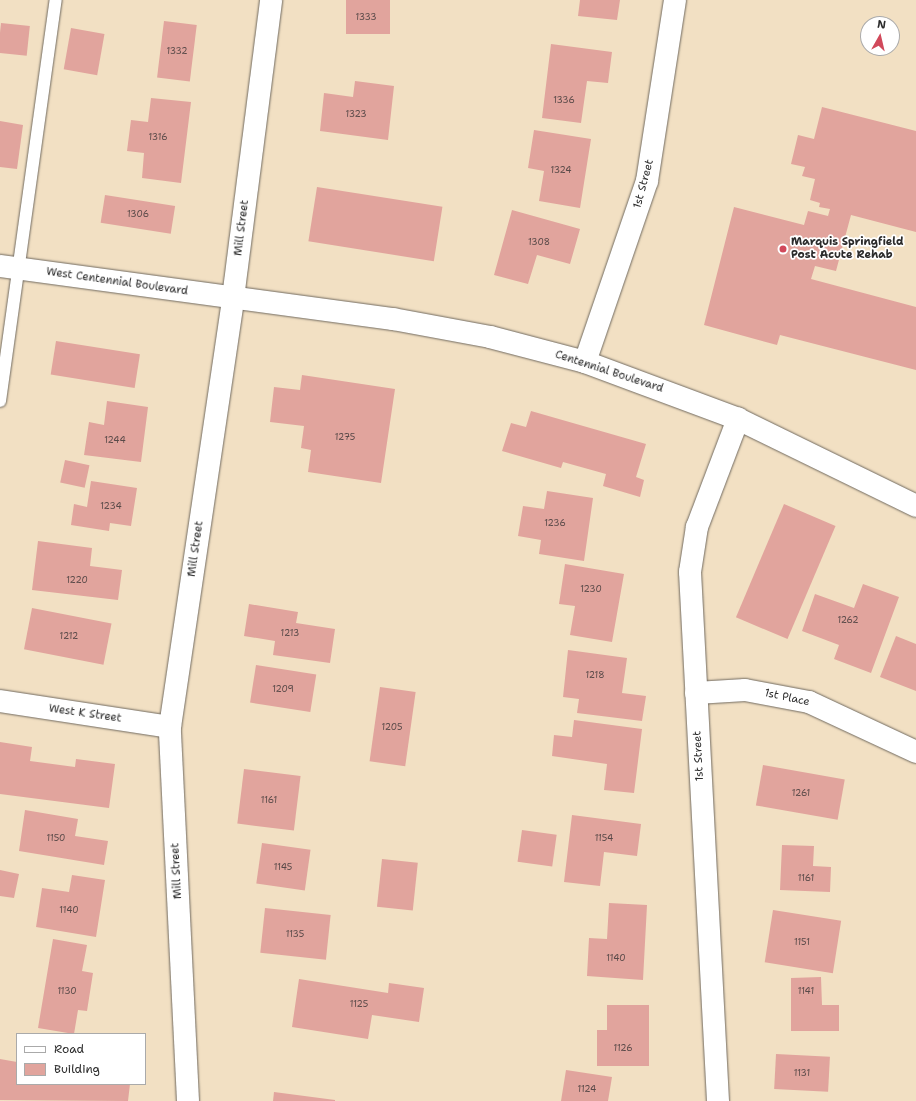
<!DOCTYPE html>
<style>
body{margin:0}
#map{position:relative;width:916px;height:1101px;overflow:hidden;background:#f2e0c3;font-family:"Shantell Sans",sans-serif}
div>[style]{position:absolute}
.building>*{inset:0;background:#e1a49d;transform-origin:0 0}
.roads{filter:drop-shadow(0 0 1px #716a60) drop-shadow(0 0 1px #716a60)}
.lane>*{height:12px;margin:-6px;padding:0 6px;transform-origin:6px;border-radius:6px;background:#fff}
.street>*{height:22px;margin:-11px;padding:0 11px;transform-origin:11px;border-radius:11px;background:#fff}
.secondary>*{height:22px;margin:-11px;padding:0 11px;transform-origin:11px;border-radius:11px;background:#fff}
.dots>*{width:11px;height:11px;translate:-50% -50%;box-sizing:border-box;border:2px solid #fff;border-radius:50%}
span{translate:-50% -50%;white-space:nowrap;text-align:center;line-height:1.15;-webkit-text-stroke:3.5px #fff;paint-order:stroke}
.number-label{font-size:9px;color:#584948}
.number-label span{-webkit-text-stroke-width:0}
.street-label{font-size:11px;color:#2b2b2b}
.poi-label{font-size:11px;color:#2b2b2b;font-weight:700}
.left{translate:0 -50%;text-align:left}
.legend{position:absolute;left:16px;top:1033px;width:130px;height:52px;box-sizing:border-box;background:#fff;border:1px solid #aaa;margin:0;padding:5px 7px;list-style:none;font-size:12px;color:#2b2b2b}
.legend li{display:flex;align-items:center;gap:8px;height:20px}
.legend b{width:20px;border:1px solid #aaa}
.north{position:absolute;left:860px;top:16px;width:40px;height:40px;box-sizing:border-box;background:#fff;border:1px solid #aaa;border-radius:50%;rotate:8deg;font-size:11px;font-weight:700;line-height:16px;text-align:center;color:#2b2b2b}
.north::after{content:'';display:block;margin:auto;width:14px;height:18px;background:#d1495b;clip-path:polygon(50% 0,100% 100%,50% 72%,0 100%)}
</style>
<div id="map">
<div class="building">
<i style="left:346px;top:0;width:44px;height:34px"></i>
<i style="clip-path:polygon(580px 0,620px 0,617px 20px,578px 16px)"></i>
<i style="left:164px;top:21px;width:33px;height:57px;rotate:7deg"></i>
<i style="left:1px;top:23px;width:29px;height:30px;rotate:6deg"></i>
<i style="left:71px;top:28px;width:34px;height:42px;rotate:10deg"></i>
<i style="clip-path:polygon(551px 44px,612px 52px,608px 83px,587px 81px,581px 123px,542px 118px)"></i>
<i style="clip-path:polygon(355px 81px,394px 86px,388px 140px,320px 131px,324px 93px,353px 97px)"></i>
<i style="clip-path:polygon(151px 98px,191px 102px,181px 183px,142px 178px,144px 153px,127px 151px,131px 120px,148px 122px)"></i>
<i style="clip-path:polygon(822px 107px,916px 131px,916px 232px,851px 215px,836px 271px,815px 266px,811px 279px,916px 307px,916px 370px,780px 335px,777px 345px,704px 325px,734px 207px,804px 225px,808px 211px,828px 216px,830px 209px,819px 207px,820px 203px,810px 200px,815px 179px,802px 176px,805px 167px,791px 164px,798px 135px,814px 139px)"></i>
<i style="clip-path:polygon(0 121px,23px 125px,17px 169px,0 167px)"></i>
<i style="clip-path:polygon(534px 130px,591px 139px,580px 208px,539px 201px,544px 171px,528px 168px)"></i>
<i style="left:317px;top:187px;width:127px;height:55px;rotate:9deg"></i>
<i style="left:105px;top:195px;width:71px;height:28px;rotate:9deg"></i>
<i style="clip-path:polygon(512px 210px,580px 229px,570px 264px,537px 255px,528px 284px,494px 275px)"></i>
<i style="left:56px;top:341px;width:85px;height:34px;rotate:9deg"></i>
<i style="clip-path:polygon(302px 375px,395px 389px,381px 483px,308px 472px,311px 450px,301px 448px,304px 426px,270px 422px,274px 387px,300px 390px)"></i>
<i style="clip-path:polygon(107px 401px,148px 407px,141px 462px,84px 455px,89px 422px,104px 425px)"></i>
<i style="clip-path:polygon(531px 411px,646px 444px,636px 477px,644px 480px,640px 497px,603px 486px,606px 474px,563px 462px,561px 468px,502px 451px,511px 423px,526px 427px)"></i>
<i style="left:65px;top:460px;width:25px;height:23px;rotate:12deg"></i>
<i style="clip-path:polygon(91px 481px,137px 488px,131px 526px,110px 523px,109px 531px,71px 525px,74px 504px,87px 507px)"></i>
<i style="clip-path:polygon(547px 491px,593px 498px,584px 561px,539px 554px,541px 540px,518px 536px,523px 506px,544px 509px)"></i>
<i style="left:784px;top:504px;width:56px;height:123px;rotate:23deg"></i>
<i style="clip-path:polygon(38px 541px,92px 548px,90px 566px,122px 570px,118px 600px,32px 590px)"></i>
<i style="clip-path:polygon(565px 564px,624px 574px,612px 642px,570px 635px,575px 606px,559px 604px)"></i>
<i style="clip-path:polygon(863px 584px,899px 597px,871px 673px,834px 659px,839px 645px,802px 631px,815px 594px,854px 608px)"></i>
<i style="clip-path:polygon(249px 604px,298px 612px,296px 623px,335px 629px,330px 663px,273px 655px,275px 641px,244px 636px)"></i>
<i style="left:32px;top:608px;width:81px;height:42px;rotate:11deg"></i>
<i style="clip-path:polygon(896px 636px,916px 644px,916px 691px,880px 677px)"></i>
<i style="clip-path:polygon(568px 650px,627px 658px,622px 693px,646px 696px,642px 721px,577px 713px,579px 699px,563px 697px)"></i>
<i style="left:256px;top:665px;width:61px;height:38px;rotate:9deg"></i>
<i style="left:380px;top:687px;width:36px;height:75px;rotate:8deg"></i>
<i style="clip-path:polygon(574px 720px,642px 729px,634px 793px,604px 790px,607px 764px,552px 756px,554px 735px,572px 737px)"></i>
<i style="clip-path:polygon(0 742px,32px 747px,30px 761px,75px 767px,76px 759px,115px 764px,109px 808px,0 794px)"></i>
<i style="left:763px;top:765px;width:83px;height:41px;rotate:10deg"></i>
<i style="left:244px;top:769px;width:57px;height:55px;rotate:7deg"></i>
<i style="clip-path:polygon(25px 810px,78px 819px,75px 836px,108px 841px,104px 865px,19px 851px)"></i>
<i style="clip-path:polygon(572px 815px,641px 824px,637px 856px,604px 852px,600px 886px,564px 882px)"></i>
<i style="left:522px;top:830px;width:35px;height:32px;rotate:8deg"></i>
<i style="left:262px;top:843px;width:49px;height:41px;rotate:8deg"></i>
<i style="clip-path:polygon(782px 845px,814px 846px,813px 866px,831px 867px,830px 892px,780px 890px)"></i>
<i style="left:382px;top:859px;width:36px;height:48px;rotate:6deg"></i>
<i style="clip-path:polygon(0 870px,19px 874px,14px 898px,0 896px)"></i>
<i style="clip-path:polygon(72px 875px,105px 880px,96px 937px,36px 927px,42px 888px,69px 892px)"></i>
<i style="clip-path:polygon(609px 903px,647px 905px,643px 980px,587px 976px,589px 938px,607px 939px)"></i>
<i style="left:265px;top:908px;width:66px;height:45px;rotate:6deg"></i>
<i style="left:773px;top:910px;width:69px;height:53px;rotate:9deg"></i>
<i style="clip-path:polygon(53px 939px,87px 945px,82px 971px,93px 973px,87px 1011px,78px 1010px,74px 1034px,38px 1028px)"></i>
<i style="clip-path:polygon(821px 977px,822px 1005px,839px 1005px,839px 1031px,791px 1031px,791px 978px)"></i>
<i style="clip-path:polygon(299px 979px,388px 993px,389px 983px,424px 988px,419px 1022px,372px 1015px,368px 1039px,292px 1027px)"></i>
<i style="clip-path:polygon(607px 1005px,649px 1005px,649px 1066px,597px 1066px,597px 1030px,607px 1030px)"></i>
<i style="left:776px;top:1054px;width:54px;height:35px;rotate:3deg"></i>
<i style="clip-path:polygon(0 1059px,17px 1062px,17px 1084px,130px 1084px,128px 1101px,0 1100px)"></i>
<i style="clip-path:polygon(566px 1070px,612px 1077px,608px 1101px,561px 1101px)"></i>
<i style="clip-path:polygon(274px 1092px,335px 1100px,335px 1101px,273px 1101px)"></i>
</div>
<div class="roads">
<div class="lane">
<i style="left:0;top:401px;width:405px;rotate:-82.1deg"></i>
</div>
<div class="street">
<i style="left:233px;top:298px;width:300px;rotate:-82.7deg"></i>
<i style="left:585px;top:362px;width:191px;rotate:-71.1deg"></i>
<i style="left:647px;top:181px;width:183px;rotate:-81.2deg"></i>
<i style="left:696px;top:693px;width:49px;rotate:-3.5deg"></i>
<i style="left:745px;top:690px;width:65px;rotate:10.6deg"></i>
<i style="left:809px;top:702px;width:118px;rotate:25deg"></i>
<i style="left:0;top:701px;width:172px;rotate:8.7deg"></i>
<i style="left:718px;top:1101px;width:530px;rotate:-93.03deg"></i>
<i style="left:690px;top:572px;width:46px;rotate:-81.2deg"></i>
<i style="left:697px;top:527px;width:116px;rotate:-69.2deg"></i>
</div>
<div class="secondary">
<i style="left:0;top:266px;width:397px;rotate:7.7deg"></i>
<i style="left:393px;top:319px;width:99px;rotate:10.5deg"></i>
<i style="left:490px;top:337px;width:98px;rotate:14.7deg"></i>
<i style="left:585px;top:362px;width:163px;rotate:20.4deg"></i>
<i style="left:738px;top:419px;width:198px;rotate:26deg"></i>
<i style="left:188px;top:1101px;width:374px;rotate:-92.8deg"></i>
<i style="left:170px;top:727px;width:434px;rotate:-81.6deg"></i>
</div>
</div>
<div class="dots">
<i style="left:783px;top:249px;background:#d1495b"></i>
</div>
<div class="number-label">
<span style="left:366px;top:17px">1333</span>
<span style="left:177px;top:51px">1332</span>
<span style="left:564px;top:100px">1336</span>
<span style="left:356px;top:114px">1323</span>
<span style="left:158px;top:137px">1316</span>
<span style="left:561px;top:170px">1324</span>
<span style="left:138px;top:214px">1306</span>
<span style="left:539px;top:242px">1308</span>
<span style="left:345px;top:437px">1275</span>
<span style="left:115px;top:440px">1244</span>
<span style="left:111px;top:506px">1234</span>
<span style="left:555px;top:523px">1236</span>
<span style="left:77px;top:580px">1220</span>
<span style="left:591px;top:589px">1230</span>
<span style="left:848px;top:620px">1262</span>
<span style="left:290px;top:633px">1213</span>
<span style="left:69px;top:636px">1212</span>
<span style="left:595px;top:675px">1218</span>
<span style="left:283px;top:689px">1209</span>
<span style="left:392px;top:727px">1205</span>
<span style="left:801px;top:793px">1261</span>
<span style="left:269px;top:800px">1161</span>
<span style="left:56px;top:838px">1150</span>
<span style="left:604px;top:838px">1154</span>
<span style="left:283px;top:867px">1145</span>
<span style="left:806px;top:878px">1161</span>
<span style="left:69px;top:910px">1140</span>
<span style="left:295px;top:934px">1135</span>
<span style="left:802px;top:942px">1151</span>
<span style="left:616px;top:958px">1140</span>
<span style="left:67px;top:991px">1130</span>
<span style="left:806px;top:991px">1141</span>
<span style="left:359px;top:1004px">1125</span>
<span style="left:623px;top:1048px">1126</span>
<span style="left:802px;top:1073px">1131</span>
<span style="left:587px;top:1089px">1124</span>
</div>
<div class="street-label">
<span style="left:644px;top:184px;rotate:-75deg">1st Street</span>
<span style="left:242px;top:228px;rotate:-83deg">Mill Street</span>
<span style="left:117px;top:282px;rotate:8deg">West Centennial Boulevard</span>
<span style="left:609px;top:372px;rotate:18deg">Centennial Boulevard</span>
<span style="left:196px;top:549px;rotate:-82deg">Mill Street</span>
<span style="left:787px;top:698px;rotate:12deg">1st Place</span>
<span style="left:85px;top:714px;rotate:8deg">West K Street</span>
<span style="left:699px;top:756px;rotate:-93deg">1st Street</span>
<span style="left:177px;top:871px;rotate:-93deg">Mill Street</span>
</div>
<div class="poi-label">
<span class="left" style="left:791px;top:249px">Marquis Springfield<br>Post Acute Rehab</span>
</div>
<ul class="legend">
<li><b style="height:5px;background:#fff"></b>Road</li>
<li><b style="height:11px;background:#e1a49d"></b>Building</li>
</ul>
<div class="north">N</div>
</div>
